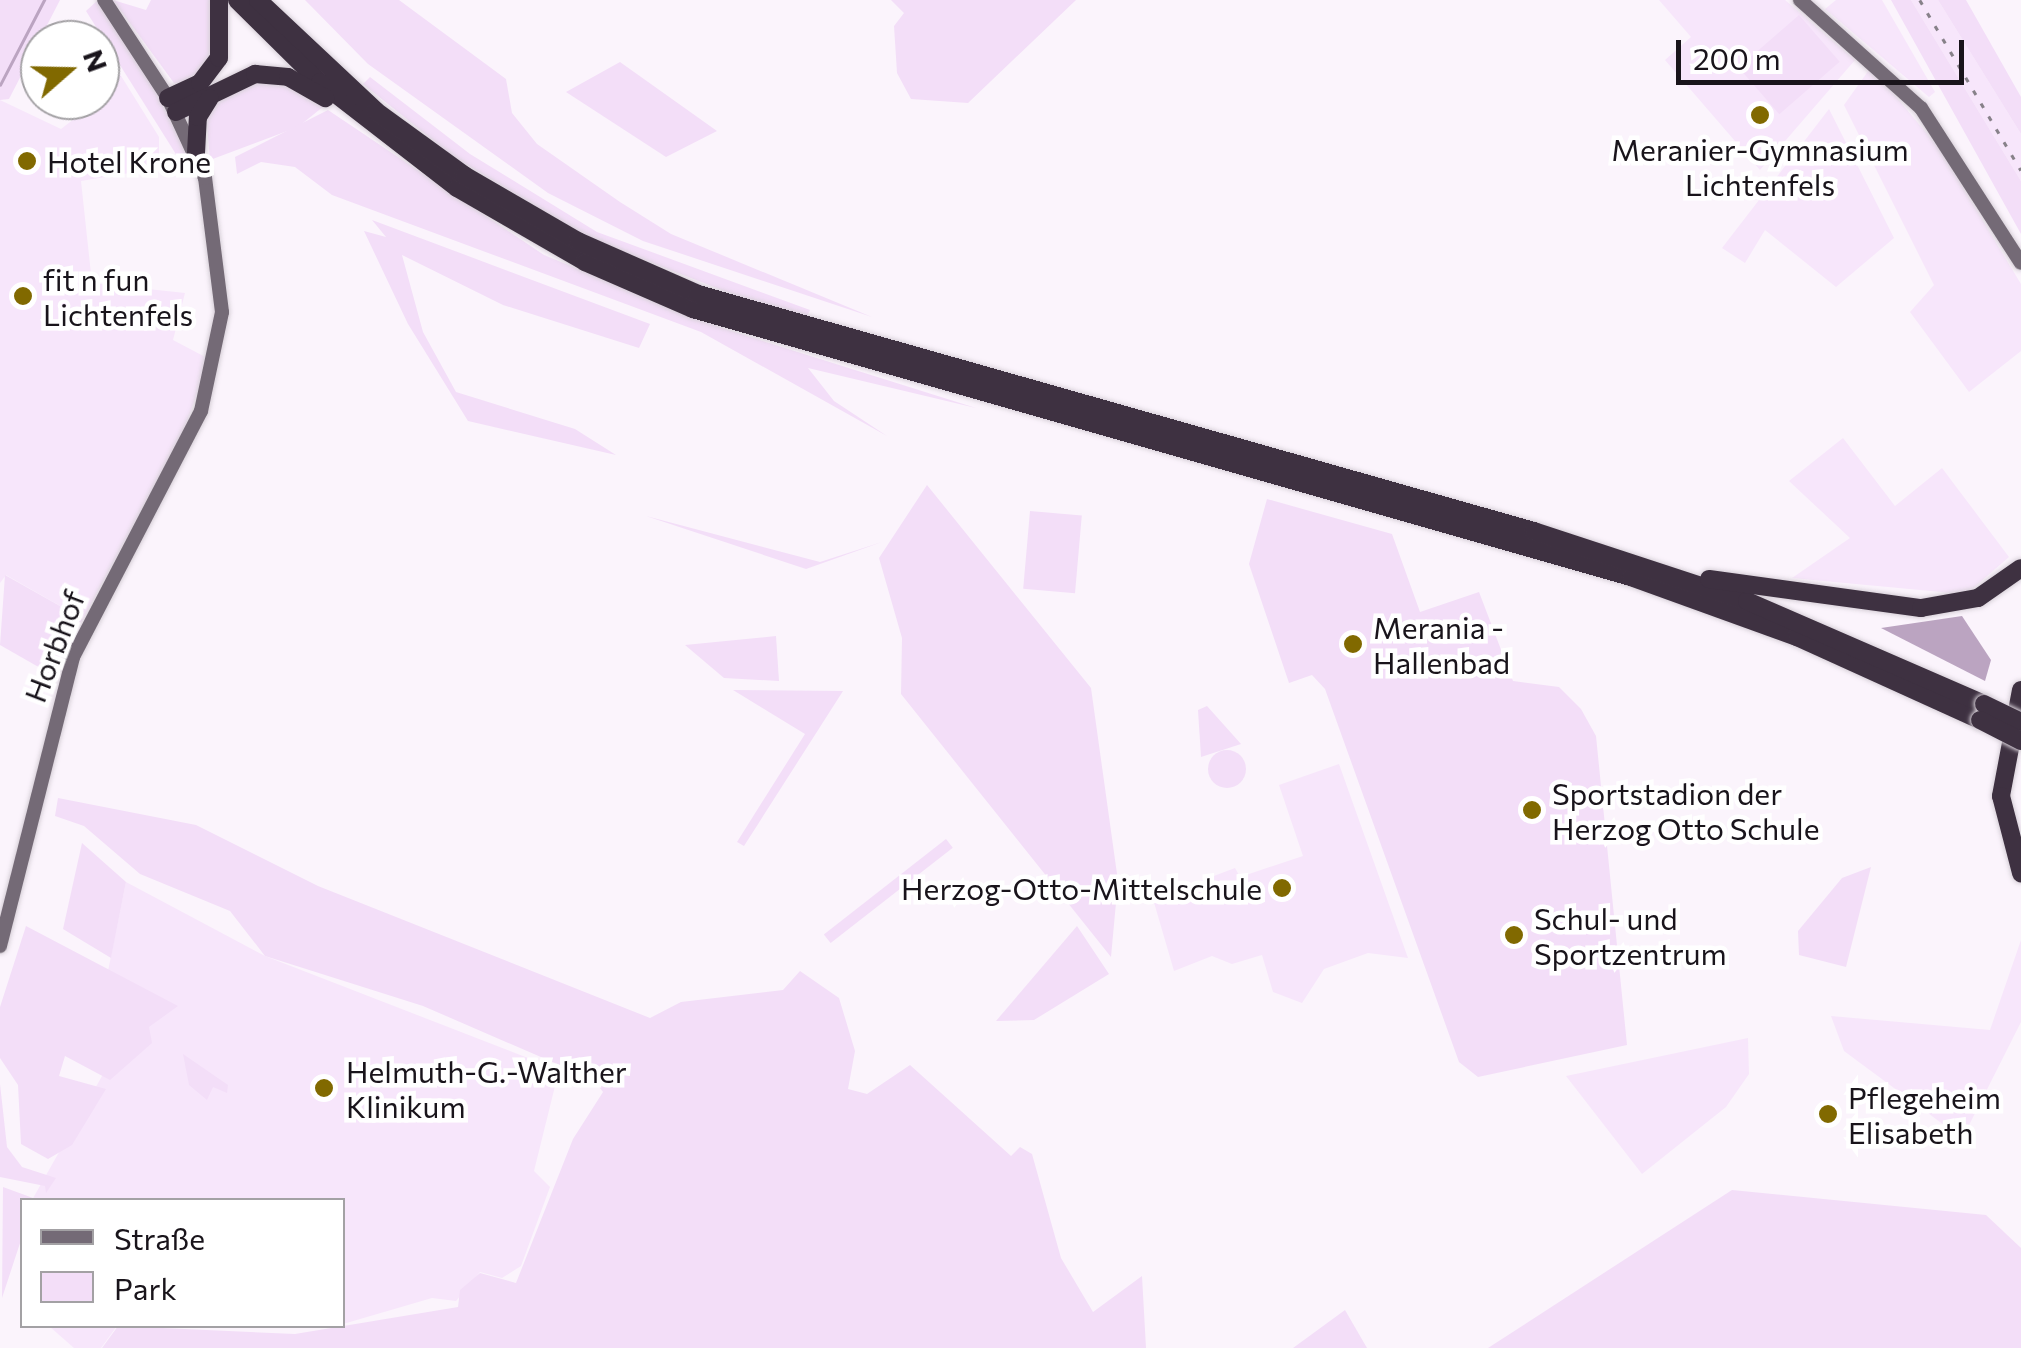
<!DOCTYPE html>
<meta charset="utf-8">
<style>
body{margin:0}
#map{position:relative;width:2021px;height:1348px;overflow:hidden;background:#fbf4fc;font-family:Commissioner,sans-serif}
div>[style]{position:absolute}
.built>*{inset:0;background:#f7e6fb}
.green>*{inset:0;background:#f3def8;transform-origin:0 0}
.round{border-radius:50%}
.water>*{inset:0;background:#bba4c1}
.stream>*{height:2.5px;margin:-1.25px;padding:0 1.25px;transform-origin:1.25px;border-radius:1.25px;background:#bba4c1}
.roads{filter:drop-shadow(0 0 2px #d7d0d8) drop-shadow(0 0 2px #d7d0d8)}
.secondary>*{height:14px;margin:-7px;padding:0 7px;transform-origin:7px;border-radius:7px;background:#746a76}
.highway>*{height:18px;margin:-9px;padding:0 9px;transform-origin:9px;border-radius:9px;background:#3e3141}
.rail>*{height:2.5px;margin-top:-1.25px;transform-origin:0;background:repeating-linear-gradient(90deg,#878189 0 5px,transparent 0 15px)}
.bridges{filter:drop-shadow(0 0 2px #d7d0d8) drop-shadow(0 0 2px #d7d0d8)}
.highway-bridge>*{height:18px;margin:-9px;padding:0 9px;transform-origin:9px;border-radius:9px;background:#3e3141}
.dots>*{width:28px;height:28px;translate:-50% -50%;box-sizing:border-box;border:5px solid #fff;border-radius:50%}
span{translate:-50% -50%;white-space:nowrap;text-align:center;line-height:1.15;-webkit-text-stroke:9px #fff;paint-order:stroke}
.poi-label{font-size:30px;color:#19141b}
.left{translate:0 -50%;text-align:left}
.right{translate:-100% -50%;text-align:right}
.street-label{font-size:30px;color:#19141b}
.legend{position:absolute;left:20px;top:1198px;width:325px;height:130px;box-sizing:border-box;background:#fff;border:2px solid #a3a1a4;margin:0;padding:12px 18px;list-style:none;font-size:30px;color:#19141b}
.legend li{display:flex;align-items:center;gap:20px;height:50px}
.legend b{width:50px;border:2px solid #a3a1a4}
.north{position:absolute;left:20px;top:20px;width:100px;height:100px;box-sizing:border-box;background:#fff;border:2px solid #a3a1a4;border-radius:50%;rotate:70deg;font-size:28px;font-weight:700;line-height:40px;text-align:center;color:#19141b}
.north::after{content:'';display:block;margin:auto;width:35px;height:45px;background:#816900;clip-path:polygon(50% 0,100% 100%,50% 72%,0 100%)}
.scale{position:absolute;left:1676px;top:40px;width:288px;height:45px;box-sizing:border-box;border:5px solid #19141b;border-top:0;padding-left:12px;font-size:30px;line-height:35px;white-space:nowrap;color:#19141b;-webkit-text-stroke:8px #fff;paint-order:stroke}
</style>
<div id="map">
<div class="built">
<i style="clip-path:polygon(1659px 0,1785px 0,1855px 60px,1760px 170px,1665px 60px,1691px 37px)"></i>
<i style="clip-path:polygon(1836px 0,1882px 0,1935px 92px,1929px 97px,1825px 9px)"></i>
<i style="clip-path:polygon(1911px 0,1938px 0,2021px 134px,2021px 181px)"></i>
<i style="clip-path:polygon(100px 42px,159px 137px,159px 168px,81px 181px,92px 283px,185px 293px,173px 340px,209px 359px,184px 430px,83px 619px,6px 575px,0 583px,0 100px,61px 129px,74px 119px,69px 100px,100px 100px)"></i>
<i style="clip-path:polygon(1871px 67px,1939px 148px,2021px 284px,2021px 351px,1969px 392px,1910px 312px,1934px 285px,1844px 105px)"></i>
<i style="clip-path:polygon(1829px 109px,1894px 238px,1836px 287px,1765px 230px,1745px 263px,1722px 248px)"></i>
<i style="clip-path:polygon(1843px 438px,1895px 506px,1942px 468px,2009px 557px,1971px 590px,1952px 593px,1792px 578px,1850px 538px,1789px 481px)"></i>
<i style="clip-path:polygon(1339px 764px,1408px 958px,1368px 953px,1324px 969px,1302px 1003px,1273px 992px,1262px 955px,1232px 964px,1212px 956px,1174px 971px,1153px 899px,1235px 868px,1240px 877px,1303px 856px,1279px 785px)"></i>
<i style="clip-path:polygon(126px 882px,265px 956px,559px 1070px,534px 1171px,550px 1187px,521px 1266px,502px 1278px,480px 1272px,456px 1301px,432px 1298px,343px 1324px,342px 1200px,32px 1200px,145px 1000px,108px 971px)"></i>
<i style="clip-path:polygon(2021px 940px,2021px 1022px,1958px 1147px,1944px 1125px,1844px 1051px,1831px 1016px,1990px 1030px)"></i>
<i style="clip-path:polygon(1748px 1038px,1749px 1074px,1726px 1107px,1642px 1174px,1566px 1076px)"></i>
<i style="clip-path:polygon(49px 1326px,117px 1326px,101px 1348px,74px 1348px)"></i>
</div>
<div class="green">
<i style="clip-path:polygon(0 0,60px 0,9px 99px,0 100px)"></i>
<i style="clip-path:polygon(98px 0,154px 87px,194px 165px,184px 167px,86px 11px)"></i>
<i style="clip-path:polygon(113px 0,146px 10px,151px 0,215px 0,217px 55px,189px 84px,174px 83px)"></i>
<i style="clip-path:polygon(305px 0,399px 0,506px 79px,512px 113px,537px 144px,620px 202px,671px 234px,872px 317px,643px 241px,548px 193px,368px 64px)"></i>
<i style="clip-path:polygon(891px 0,1076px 0,968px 103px,911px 99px,897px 73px,894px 26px,904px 13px)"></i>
<i style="clip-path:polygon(1891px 0,1911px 0,2021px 181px,2021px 234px)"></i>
<i style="clip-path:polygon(1938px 0,1966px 0,2021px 97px,2021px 134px)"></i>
<i style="left:1799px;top:15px;width:62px;height:80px;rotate:49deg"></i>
<i style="clip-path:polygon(620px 62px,717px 131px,666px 157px,566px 92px)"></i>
<i style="clip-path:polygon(370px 77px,470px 154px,597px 232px,810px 310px,805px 322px,590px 239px,454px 157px,363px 84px)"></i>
<i style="clip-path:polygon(275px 80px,324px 106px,298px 127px,210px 160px,206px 112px,236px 84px)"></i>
<i style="clip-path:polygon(328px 110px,544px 255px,725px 329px,976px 408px,808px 368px,834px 401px,887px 436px,701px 332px,332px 195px,295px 167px,261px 162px,237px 174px,235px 157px)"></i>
<i style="clip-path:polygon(372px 220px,650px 324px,639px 348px,503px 305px,402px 255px,423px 332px,456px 392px,575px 429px,616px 455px,468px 421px,408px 324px,364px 231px,386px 237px)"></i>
<i style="clip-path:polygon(927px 485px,1091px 688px,1118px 881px,1111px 957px,901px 694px,902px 638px,879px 558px)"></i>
<i style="clip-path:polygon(1267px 499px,1392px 534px,1420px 612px,1479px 592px,1513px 681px,1559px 687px,1581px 709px,1596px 736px,1627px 1045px,1478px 1077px,1459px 1062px,1325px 689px,1312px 675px,1289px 683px,1249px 564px)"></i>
<i style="left:1030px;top:511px;width:52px;height:78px;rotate:5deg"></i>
<i style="clip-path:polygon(646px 516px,820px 562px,882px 542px,806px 569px)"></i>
<i style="clip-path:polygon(5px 575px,83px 619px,49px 673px,0 645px)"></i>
<i style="clip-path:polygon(776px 636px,779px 681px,724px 678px,685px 645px)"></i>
<i style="clip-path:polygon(733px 690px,843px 691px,744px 846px,737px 842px,805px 734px)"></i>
<i style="clip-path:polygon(1207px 706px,1241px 744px,1201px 757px,1198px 710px)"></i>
<i class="round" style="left:1208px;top:750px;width:38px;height:38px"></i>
<i style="clip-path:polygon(58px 798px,196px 825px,318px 886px,650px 1018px,681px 1002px,783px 990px,800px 971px,839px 998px,855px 1051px,848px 1089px,867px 1094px,910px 1065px,1011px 1156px,1020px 1147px,1032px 1154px,1061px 1258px,1093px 1312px,1142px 1276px,1146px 1348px,102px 1348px,118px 1326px,295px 1334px,458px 1307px,460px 1290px,480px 1273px,516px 1283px,573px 1139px,603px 1092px,594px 1080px,423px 1006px,265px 956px,230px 911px,140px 874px,84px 826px,55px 816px)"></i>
<i style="left:946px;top:839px;width:11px;height:155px;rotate:52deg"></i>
<i style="clip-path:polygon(82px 843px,126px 882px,111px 958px,63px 929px)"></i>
<i style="clip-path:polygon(1871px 867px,1846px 967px,1799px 955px,1798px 931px,1842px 878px)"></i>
<i style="clip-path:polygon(26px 926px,178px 1006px,149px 1027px,152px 1043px,110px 1080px,65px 1056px,59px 1076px,106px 1089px,72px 1145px,48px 1159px,21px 1144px,18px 1085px,0 1058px,0 1007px)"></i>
<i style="clip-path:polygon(1077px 926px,1109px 974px,1034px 1020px,996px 1021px)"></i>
<i style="clip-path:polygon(183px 1054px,228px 1085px,227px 1093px,213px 1087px,207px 1100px,189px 1085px)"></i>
<i style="clip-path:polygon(0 1084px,7px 1147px,22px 1167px,56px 1178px,46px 1193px,45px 1186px,0 1177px)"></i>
<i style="clip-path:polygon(3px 1187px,33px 1198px,22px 1200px,22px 1237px,2px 1298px)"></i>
<i style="clip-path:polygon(1732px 1190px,1986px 1215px,2021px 1248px,2021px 1348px,1488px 1348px)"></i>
<i style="clip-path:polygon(1345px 1310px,1367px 1348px,1293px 1348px)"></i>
</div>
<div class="water">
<i style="clip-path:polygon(1962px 616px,1991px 660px,1985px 681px,1881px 628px)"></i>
</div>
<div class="stream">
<i style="left:0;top:85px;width:96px;rotate:-62.6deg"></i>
</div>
<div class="roads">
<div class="secondary">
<i style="left:1800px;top:0;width:162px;rotate:41.8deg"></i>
<i style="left:1921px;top:108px;width:184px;rotate:57.2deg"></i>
<i style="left:0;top:946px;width:298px;rotate:-75.8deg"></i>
<i style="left:73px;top:657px;width:277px;rotate:-62.5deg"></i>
<i style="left:201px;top:411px;width:101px;rotate:-78deg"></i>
<i style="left:222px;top:312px;width:135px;rotate:-97.2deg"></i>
<i style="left:205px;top:178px;width:88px;rotate:-114.8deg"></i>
<i style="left:168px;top:98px;width:117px;rotate:-123.1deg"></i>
</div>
<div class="highway">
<i style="left:237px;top:0;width:117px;rotate:44.7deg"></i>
<i style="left:320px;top:82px;width:173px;rotate:37.7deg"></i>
<i style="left:457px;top:188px;width:148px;rotate:30deg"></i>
<i style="left:585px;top:262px;width:118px;rotate:23.5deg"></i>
<i style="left:693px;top:309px;width:976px;rotate:15.95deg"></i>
<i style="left:1631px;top:577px;width:177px;rotate:19.9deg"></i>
<i style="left:1797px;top:637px;width:201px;rotate:24.4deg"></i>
<i style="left:258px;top:0;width:162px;rotate:43.2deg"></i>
<i style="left:376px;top:111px;width:109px;rotate:36deg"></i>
<i style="left:464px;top:175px;width:132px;rotate:30.1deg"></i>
<i style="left:578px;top:241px;width:131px;rotate:23.8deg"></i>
<i style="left:698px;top:294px;width:869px;rotate:15.83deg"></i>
<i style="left:1534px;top:531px;width:224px;rotate:18.2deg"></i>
<i style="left:1747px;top:601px;width:258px;rotate:23.5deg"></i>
<i style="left:168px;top:98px;width:35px;rotate:-25deg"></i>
<i style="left:200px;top:83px;width:31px;rotate:-53deg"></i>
<i style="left:219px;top:58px;width:58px;rotate:-90deg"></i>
<i style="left:176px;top:112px;width:88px;rotate:-25.7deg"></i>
<i style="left:255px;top:74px;width:33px;rotate:5deg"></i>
<i style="left:288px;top:77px;width:43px;rotate:29.6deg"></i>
<i style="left:196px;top:153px;width:36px;rotate:-87deg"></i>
<i style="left:198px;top:117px;width:22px;rotate:-58deg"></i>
<i style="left:1709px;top:579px;width:214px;rotate:7.8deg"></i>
<i style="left:1921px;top:608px;width:58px;rotate:-10deg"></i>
<i style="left:1978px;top:598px;width:52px;rotate:-34.9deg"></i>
<i style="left:2021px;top:690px;width:108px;rotate:100.7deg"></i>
<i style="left:2001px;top:796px;width:80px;rotate:75.4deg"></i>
</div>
</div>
<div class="rail">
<i style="left:1920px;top:0;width:198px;rotate:59.3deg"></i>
</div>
<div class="bridges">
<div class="highway-bridge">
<i style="left:1984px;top:704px;width:41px;rotate:25.9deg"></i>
<i style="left:1980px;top:720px;width:46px;rotate:27.1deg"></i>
</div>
</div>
<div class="dots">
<i style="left:1760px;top:115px;background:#816900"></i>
<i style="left:27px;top:161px;background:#816900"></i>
<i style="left:23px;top:296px;background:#816900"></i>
<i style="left:1353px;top:644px;background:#816900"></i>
<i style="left:1532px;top:810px;background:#816900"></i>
<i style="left:1282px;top:888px;background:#816900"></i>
<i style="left:1514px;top:935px;background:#816900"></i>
<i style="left:324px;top:1088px;background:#816900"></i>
<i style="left:1828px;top:1114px;background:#816900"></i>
</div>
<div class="poi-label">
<span style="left:1760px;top:166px">Meranier-Gymnasium<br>Lichtenfels</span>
<span class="left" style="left:47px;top:161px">Hotel Krone</span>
<span class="left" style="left:43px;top:296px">fit n fun<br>Lichtenfels</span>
<span class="left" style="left:1373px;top:644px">Merania -<br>Hallenbad</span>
<span class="left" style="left:1552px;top:810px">Sportstadion der<br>Herzog Otto Schule</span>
<span class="right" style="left:1262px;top:888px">Herzog-Otto-Mittelschule</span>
<span class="left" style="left:1534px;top:935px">Schul- und<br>Sportzentrum</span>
<span class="left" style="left:346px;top:1088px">Helmuth-G.-Walther<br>Klinikum</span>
<span class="left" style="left:1848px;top:1114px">Pflegeheim<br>Elisabeth</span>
</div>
<div class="street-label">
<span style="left:54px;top:646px;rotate:-69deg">Horbhof</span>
</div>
<ul class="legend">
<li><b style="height:12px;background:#746a76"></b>Straße</li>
<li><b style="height:28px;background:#f3def8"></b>Park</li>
</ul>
<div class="north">N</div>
<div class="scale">200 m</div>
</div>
